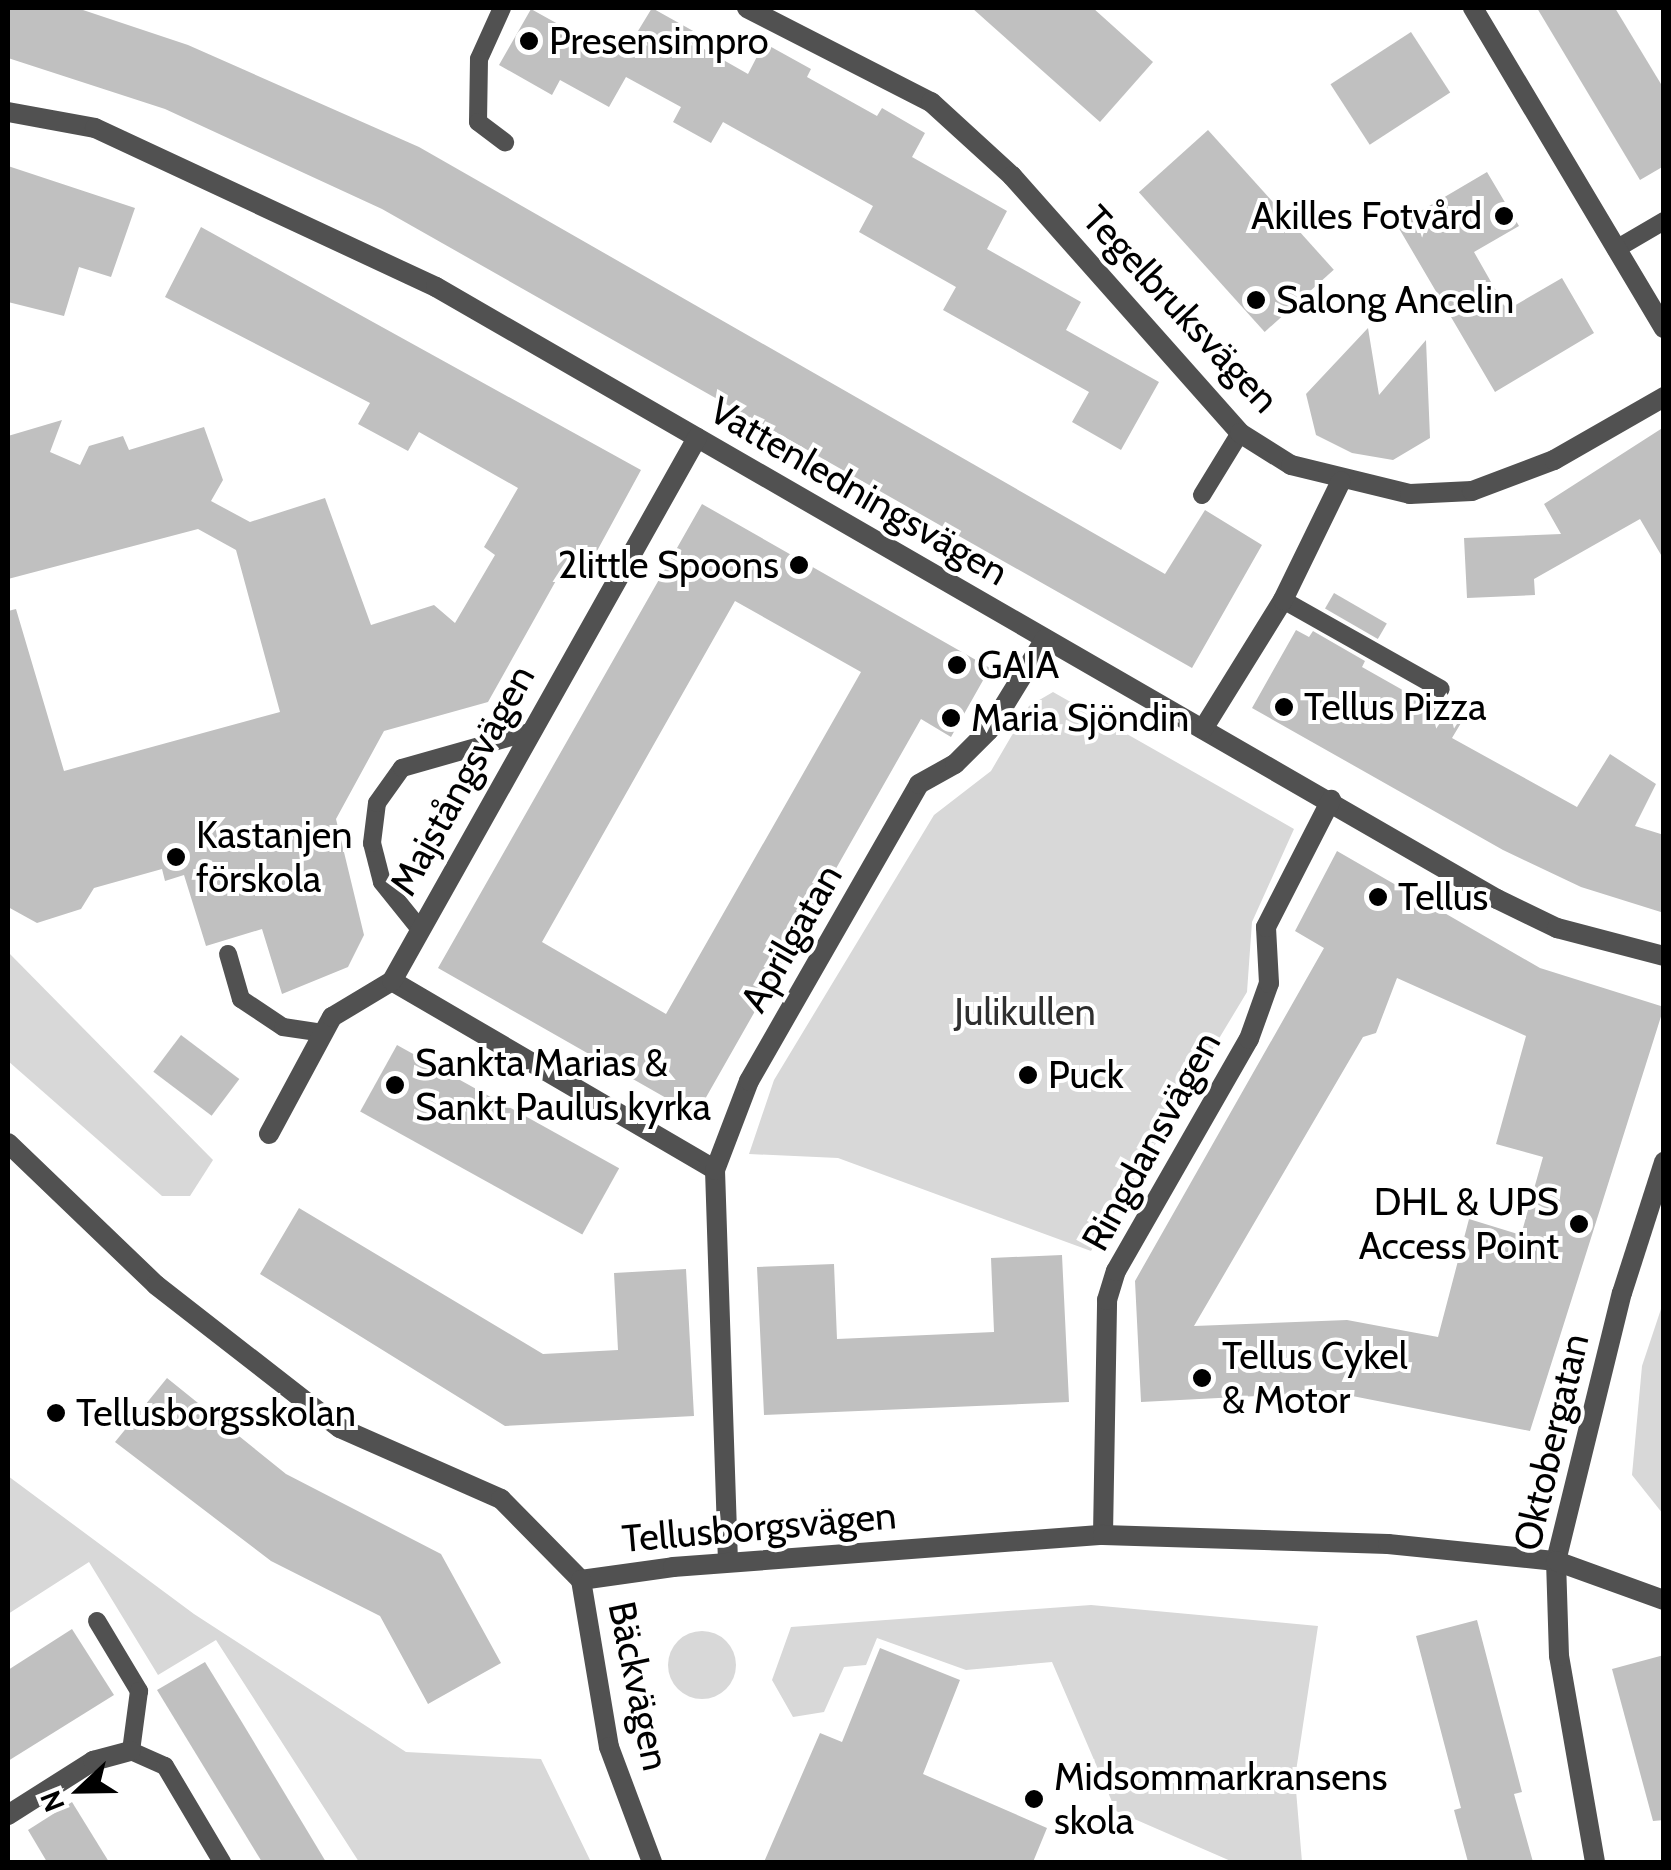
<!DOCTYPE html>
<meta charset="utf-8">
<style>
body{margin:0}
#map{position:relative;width:1671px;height:1870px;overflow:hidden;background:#fff;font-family:Cabin,sans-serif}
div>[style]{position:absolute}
.green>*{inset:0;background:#d8d8d8}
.round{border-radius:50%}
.building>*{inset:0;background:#c0c0c0;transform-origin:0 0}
.service>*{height:18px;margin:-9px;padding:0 9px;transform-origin:9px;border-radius:9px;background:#515151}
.minor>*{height:20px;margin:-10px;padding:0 10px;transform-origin:10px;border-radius:10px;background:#515151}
.tertiary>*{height:20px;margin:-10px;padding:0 10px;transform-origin:10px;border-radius:10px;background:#515151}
.dots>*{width:28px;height:28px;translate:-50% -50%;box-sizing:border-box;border:5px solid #fff;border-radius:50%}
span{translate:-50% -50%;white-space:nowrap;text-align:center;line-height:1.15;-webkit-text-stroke:8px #fff;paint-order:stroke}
.poi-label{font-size:38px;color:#000}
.left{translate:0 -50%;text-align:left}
.right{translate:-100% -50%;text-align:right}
.street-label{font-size:38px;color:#000}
.park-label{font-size:38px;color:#2f2f2f}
.frame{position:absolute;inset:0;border:10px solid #000;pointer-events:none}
.north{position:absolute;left:30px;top:1740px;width:100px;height:100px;-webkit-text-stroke:8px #fff;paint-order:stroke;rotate:248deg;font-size:28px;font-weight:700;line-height:40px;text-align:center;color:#000}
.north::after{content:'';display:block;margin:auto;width:35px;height:45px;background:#000;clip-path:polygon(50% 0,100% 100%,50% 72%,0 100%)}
</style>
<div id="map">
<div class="green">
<i style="clip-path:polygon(1053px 692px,1294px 829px,1252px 922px,1247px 992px,1091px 1251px,838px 1158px,749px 1154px,774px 1080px,934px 815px,991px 771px,1029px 706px)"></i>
<i style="clip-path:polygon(8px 952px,213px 1160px,190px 1196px,162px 1196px,8px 1061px)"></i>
<i style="clip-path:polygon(1663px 1303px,1663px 1514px,1632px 1475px,1642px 1366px)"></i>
<i style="clip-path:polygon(8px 1476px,194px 1614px,406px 1752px,541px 1759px,591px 1862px,359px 1862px,216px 1640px,158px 1675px,89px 1562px,8px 1614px)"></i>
<i style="clip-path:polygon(1091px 1605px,1318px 1626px,1295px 1778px,1302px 1862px,1233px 1862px,1116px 1811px,1052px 1662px,966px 1670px,877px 1638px,866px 1665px,844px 1667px,824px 1712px,793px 1717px,772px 1680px,791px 1627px)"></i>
<i class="round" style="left:668px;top:1631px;width:68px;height:68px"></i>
</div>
<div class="building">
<i style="clip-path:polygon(8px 8px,77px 8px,188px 45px,419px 147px,1165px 574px,1205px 510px,1262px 545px,1192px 668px,382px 209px,165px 109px,8px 58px)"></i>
<i style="clip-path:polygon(652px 8px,695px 32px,690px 41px,748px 74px,764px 43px,811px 69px,807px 77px,877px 116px,882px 108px,925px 133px,912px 157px,1007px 211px,987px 249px,1081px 302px,1066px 330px,1159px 382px,1121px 450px,1072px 422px,1089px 392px,943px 310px,956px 287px,859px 232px,873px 206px,723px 122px,711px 143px,673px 122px,681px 107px,626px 77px,609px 107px,560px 80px,552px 95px,499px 65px,531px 9px,594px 44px,600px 34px,627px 49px)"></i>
<i style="clip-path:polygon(972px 8px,1093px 8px,1153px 62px,1100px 122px)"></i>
<i style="clip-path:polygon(1537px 8px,1615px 8px,1664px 89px,1664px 166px,1640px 180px)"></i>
<i style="left:1411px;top:32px;width:72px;height:96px;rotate:57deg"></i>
<i style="left:1208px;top:130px;width:188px;height:93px;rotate:48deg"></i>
<i style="clip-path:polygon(8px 166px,135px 208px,111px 277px,79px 267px,64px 316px,8px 302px)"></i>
<i style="clip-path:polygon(1487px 172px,1519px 226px,1474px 252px,1507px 310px,1562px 278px,1594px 333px,1495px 392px,1397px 225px)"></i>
<i style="clip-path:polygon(201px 227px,641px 470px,591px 562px,572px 552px,488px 702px,384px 731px,336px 819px,364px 935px,348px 967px,282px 994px,262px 929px,206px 946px,184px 875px,165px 881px,162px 869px,94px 888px,81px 909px,37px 923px,8px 907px,8px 611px,16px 609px,64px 771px,280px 712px,236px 550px,198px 529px,8px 579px,8px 436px,62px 420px,50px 452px,80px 465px,89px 446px,123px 436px,129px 450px,204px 427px,223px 480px,211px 501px,250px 522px,325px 498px,371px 625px,434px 605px,455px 623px,495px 555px,484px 547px,518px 488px,419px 432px,408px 451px,358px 424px,370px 403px,165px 297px)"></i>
<i style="clip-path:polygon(1368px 328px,1379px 395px,1426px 340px,1430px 438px,1393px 460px,1352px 453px,1316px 435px,1306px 394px)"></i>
<i style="clip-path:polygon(1664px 427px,1664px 560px,1640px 519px,1534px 579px,1535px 595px,1467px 598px,1464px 538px,1561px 534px,1544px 504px)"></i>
<i style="clip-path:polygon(evenodd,702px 504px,990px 668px,951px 737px,921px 719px,696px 1115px,438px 968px,702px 504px,735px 601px,861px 672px,666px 1014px,542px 942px,735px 601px)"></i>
<i style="left:1334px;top:593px;width:61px;height:18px;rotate:30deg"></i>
<i style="clip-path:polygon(1296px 630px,1309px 637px,1313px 631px,1365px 661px,1362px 667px,1461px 723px,1452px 738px,1577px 807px,1610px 754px,1656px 784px,1635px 826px,1664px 835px,1664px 913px,1581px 887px,1503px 850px,1252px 708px)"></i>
<i style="clip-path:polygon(evenodd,1337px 851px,1540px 968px,1664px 1007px,1530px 1431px,1332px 1392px,1141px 1402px,1135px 1281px,1324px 948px,1295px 931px,1337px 851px,1397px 978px,1526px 1036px,1496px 1144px,1543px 1157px,1521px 1235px,1469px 1219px,1438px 1337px,1347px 1320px,1194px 1326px,1363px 1037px,1376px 1033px,1397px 978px)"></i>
<i style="left:181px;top:1035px;width:73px;height:46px;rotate:37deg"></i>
<i style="left:397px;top:1045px;width:254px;height:76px;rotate:29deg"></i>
<i style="clip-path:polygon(299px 1208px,543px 1354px,618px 1350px,614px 1273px,686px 1269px,694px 1416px,505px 1426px,260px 1274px)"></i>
<i style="clip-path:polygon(1062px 1255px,1069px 1402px,764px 1415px,757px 1267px,834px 1264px,837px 1339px,994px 1332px,991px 1258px)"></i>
<i style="clip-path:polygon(167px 1378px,286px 1474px,441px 1554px,501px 1663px,428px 1704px,380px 1616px,271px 1561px,115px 1442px)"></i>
<i style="clip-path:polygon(1477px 1620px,1522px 1792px,1514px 1794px,1533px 1862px,1468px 1862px,1454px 1810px,1461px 1808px,1416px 1636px)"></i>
<i style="clip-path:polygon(72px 1629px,114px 1695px,8px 1761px,8px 1670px)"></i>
<i style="clip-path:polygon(880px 1648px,960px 1680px,923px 1774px,1047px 1828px,1033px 1862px,764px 1862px,820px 1733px,842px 1742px)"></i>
<i style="clip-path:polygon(1664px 1655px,1664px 1820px,1653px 1821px,1612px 1669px)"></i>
<i style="clip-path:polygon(205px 1662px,240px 1719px,326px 1862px,262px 1862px,157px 1690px)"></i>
<i style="clip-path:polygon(72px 1802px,109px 1862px,47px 1862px,28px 1830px)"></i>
</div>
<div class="service">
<i style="left:502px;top:8px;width:56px;rotate:114.3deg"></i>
<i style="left:479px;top:59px;width:63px;rotate:90.9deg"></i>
<i style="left:478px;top:122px;width:34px;rotate:37deg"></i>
<i style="left:1616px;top:249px;width:56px;rotate:-30.3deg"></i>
<i style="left:1202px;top:495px;width:73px;rotate:-58.5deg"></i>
<i style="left:1283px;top:600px;width:181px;rotate:29.4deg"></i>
<i style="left:419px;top:928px;width:59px;rotate:-128.8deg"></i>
<i style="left:382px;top:882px;width:40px;rotate:-104.4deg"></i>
<i style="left:372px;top:843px;width:40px;rotate:-82.9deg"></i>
<i style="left:377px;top:803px;width:43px;rotate:-54.5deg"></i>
<i style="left:402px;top:768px;width:132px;rotate:-15.8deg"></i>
<i style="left:228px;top:954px;width:47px;rotate:73.9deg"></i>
<i style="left:241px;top:999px;width:50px;rotate:33.7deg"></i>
<i style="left:283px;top:1027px;width:40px;rotate:8.5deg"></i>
<i style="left:97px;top:1621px;width:82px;rotate:59deg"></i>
<i style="left:139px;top:1691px;width:61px;rotate:97.6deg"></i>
<i style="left:131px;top:1751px;width:37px;rotate:24deg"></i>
<i style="left:165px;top:1766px;width:112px;rotate:59.3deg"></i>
</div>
<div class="minor">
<i style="left:747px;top:8px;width:207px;rotate:27.1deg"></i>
<i style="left:931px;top:102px;width:110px;rotate:42.4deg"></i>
<i style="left:1012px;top:176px;width:344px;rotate:48.4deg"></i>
<i style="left:1240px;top:433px;width:60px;rotate:32.1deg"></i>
<i style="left:1291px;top:465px;width:122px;rotate:13.7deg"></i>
<i style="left:1410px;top:494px;width:62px;rotate:-2.8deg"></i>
<i style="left:1472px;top:491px;width:88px;rotate:-20.7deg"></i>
<i style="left:1554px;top:460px;width:127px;rotate:-29.8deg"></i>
<i style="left:1473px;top:8px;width:373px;rotate:59.2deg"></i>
<i style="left:8px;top:112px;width:88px;rotate:10.4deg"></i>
<i style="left:95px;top:128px;width:376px;rotate:25deg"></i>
<i style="left:436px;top:287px;width:1225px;rotate:29.98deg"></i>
<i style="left:1497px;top:899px;width:67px;rotate:25.8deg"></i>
<i style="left:1557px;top:928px;width:111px;rotate:14.7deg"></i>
<i style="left:1203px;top:729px;width:152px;rotate:-58.2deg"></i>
<i style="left:1283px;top:600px;width:132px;rotate:-64deg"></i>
<i style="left:392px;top:981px;width:374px;rotate:30.3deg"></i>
<i style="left:269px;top:1134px;width:133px;rotate:-61.7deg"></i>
<i style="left:332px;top:1017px;width:70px;rotate:-31deg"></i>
<i style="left:392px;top:981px;width:623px;rotate:-60.68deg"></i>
<i style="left:1103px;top:1535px;width:235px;rotate:-89deg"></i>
<i style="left:1107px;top:1300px;width:30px;rotate:-73deg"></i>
<i style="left:1116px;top:1271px;width:267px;rotate:-60.2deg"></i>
<i style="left:1249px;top:1039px;width:59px;rotate:-70.3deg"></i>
<i style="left:1269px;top:983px;width:56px;rotate:-93.1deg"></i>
<i style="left:1266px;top:927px;width:143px;rotate:-62.9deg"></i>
<i style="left:728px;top:1562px;width:392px;rotate:-91.9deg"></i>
<i style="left:715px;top:1170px;width:95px;rotate:-69.1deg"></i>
<i style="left:749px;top:1081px;width:342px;rotate:-60.2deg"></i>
<i style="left:919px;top:784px;width:41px;rotate:-29.1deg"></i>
<i style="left:955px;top:764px;width:48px;rotate:-45deg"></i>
<i style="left:989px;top:730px;width:107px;rotate:-58.4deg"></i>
<i style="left:8px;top:1815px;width:101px;rotate:-32.4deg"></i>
<i style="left:93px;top:1761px;width:39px;rotate:-15deg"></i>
<i style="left:1595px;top:1862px;width:209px;rotate:-99.9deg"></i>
<i style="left:1559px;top:1656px;width:95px;rotate:-91.8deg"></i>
<i style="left:1556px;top:1561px;width:276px;rotate:-76.2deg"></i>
<i style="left:1622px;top:1293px;width:138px;rotate:-72.2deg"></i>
</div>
<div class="tertiary">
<i style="left:8px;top:1143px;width:205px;rotate:43.8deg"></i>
<i style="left:156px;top:1285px;width:233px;rotate:37.9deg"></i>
<i style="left:340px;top:1428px;width:176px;rotate:23.8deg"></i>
<i style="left:501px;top:1499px;width:114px;rotate:45.4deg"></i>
<i style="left:581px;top:1580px;width:93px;rotate:-8deg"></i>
<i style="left:673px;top:1567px;width:431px;rotate:-4.3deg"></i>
<i style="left:1103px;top:1535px;width:285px;rotate:1.8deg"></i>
<i style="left:1388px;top:1544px;width:169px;rotate:5.8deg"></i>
<i style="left:1556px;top:1561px;width:115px;rotate:19.9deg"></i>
<i style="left:581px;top:1580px;width:169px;rotate:80.5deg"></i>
<i style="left:609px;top:1747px;width:123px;rotate:69.5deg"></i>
</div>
<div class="dots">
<i style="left:529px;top:41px;background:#000"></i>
<i style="left:1504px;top:216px;background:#000"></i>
<i style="left:1256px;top:300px;background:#000"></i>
<i style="left:799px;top:565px;background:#000"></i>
<i style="left:957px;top:665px;background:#000"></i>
<i style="left:1284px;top:707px;background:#000"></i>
<i style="left:951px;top:718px;background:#000"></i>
<i style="left:176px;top:857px;background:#000"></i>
<i style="left:1378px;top:897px;background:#000"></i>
<i style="left:1028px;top:1075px;background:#000"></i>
<i style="left:395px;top:1085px;background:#000"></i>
<i style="left:1579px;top:1224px;background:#000"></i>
<i style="left:1202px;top:1378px;background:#000"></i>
<i style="left:56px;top:1413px;background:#000"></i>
<i style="left:1034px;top:1799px;background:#000"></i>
</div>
<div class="poi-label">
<span class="left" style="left:549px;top:41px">Presensimpro</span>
<span class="right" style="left:1482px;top:216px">Akilles Fotvård</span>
<span class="left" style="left:1276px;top:300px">Salong Ancelin</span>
<span class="right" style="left:779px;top:565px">2little Spoons</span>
<span class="left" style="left:977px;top:665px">GAIA</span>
<span class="left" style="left:1304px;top:707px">Tellus Pizza</span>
<span class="left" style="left:971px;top:718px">Maria Sjöndin</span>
<span class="left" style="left:196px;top:857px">Kastanjen<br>förskola</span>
<span class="left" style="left:1398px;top:897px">Tellus</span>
<span class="left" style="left:415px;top:1085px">Sankta Marias &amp;<br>Sankt Paulus kyrka</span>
<span class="left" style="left:1048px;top:1075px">Puck</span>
<span class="right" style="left:1559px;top:1224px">DHL &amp; UPS<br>Access Point</span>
<span class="left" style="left:1222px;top:1378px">Tellus Cykel<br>&amp; Motor</span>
<span class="left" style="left:76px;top:1413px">Tellusborgsskolan</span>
<span class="left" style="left:1054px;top:1799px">Midsommarkransens<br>skola</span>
</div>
<div class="street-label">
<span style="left:1181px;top:309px;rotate:47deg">Tegelbruksvägen</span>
<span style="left:859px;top:491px;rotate:30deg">Vattenledningsvägen</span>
<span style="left:462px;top:780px;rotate:-61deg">Majstångsvägen</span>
<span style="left:791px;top:938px;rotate:-60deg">Aprilgatan</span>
<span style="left:1151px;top:1141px;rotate:-61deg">Ringdansvägen</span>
<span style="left:1551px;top:1442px;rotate:-77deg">Oktobergatan</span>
<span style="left:759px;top:1527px;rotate:-5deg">Tellusborgsvägen</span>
<span style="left:639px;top:1686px;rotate:78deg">Bäckvägen</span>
</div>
<div class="park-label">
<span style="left:1025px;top:1012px">Julikullen</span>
</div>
<div class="frame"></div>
<div class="north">N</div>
</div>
